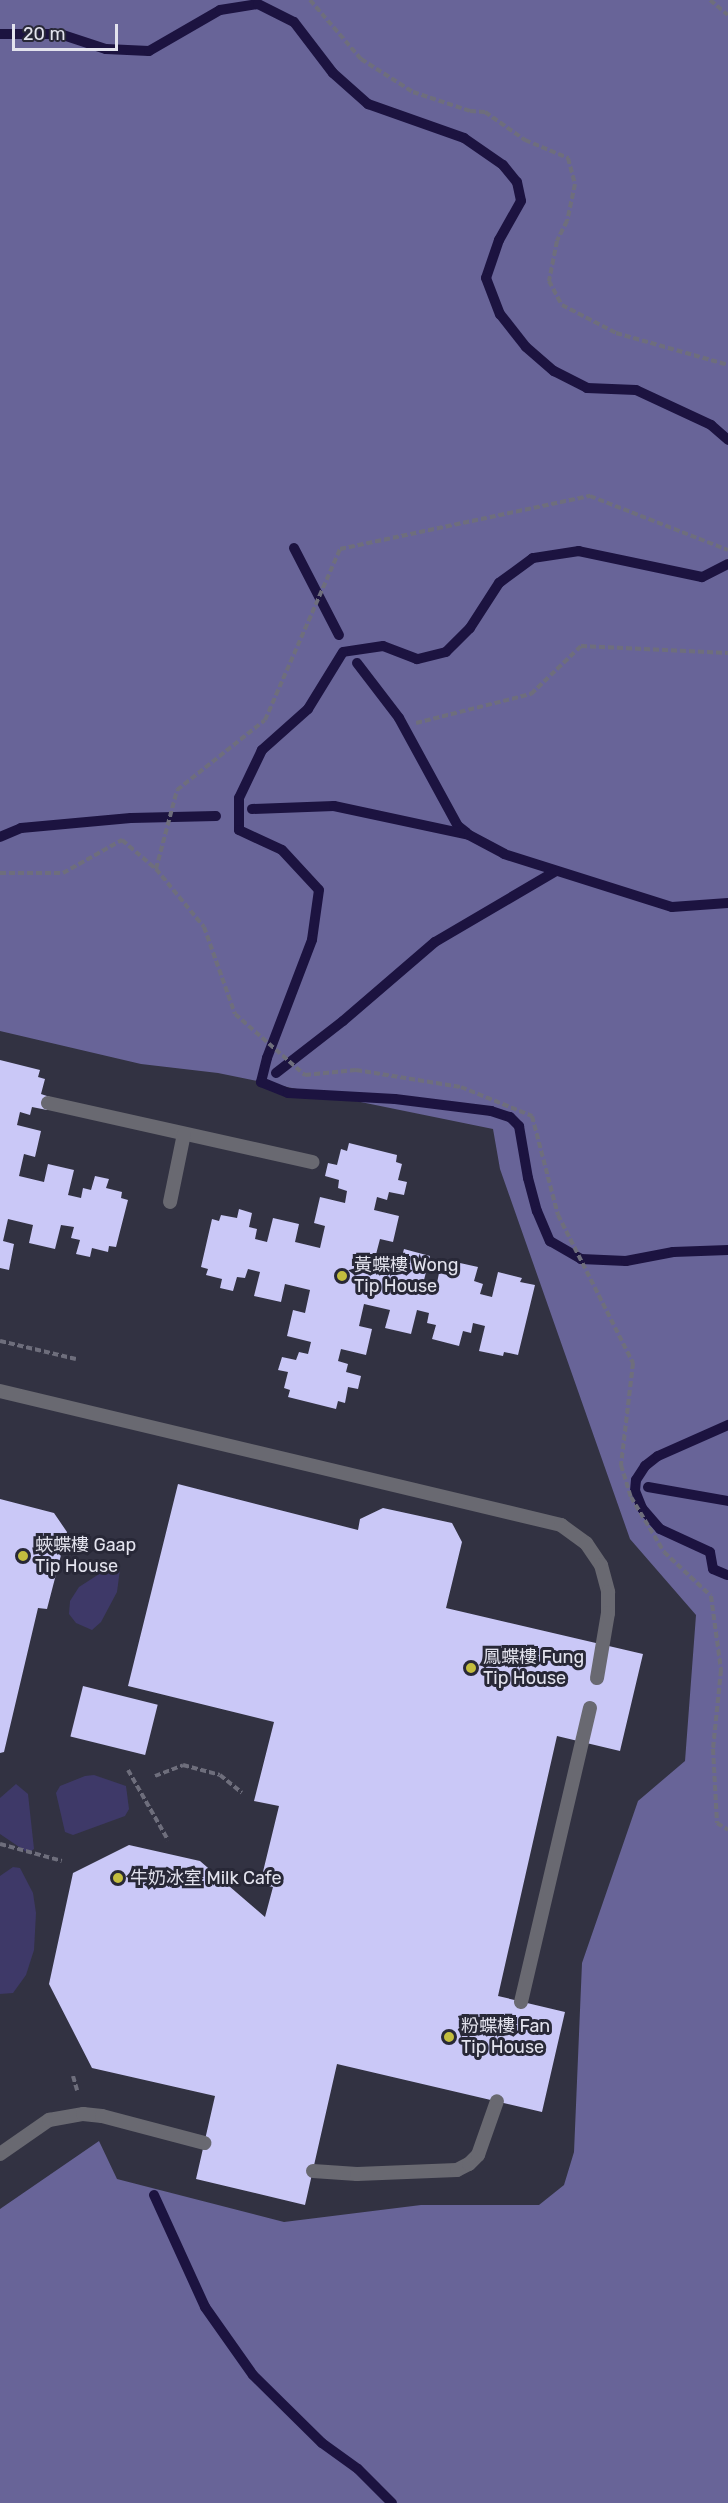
<!DOCTYPE html>
<meta charset="utf-8">
<style>
body{margin:0}
#map{position:relative;width:728px;height:2503px;overflow:hidden;background:#323242;font-family:Rubik,"Noto Sans TC",sans-serif}
div>[style]{position:absolute}
.green>*{inset:0;background:#3e3968}
.forest>*{inset:0;background:#686498}
.stream>*{height:10px;margin:-5px;padding:0 5px;transform-origin:5px;border-radius:5px;background:#1c1340}
.building>*{inset:0;background:#cac8f7;transform-origin:0 0}
.path>*{height:4px;margin-top:-2px;transform-origin:0;background:repeating-linear-gradient(90deg,#6e6e7c 0 6px,transparent 0 9px)}
.service>*{height:14px;margin:-7px;padding:0 7px;transform-origin:7px;border-radius:7px;background:#696971}
.dots>*{width:16px;height:16px;translate:-50% -50%;box-sizing:border-box;border:3px solid #282837;border-radius:50%}
span{translate:-50% -50%;white-space:nowrap;text-align:center;line-height:1.15;-webkit-text-stroke:6px #282837;paint-order:stroke}
.poi-label{font-size:18px;color:#e3e3ee}
.left{translate:0 -50%;text-align:left}
.scale{position:absolute;left:12px;top:24px;width:106px;height:27px;box-sizing:border-box;border:3px solid #e3e3ee;border-top:0;padding-left:8px;font-size:18px;line-height:21px;white-space:nowrap;color:#e3e3ee;-webkit-text-stroke:4px #282837;paint-order:stroke}
</style>
<div id="map">
<div class="green">
<i style="clip-path:polygon(110px 1567px,120px 1569px,117px 1592px,101px 1622px,92px 1630px,76px 1623px,69px 1614px,70px 1601px,79px 1587px)"></i>
<i style="clip-path:polygon(94px 1775px,126px 1786px,129px 1809px,125px 1816px,73px 1835px,65px 1832px,56px 1793px,60px 1786px,85px 1776px)"></i>
<i style="clip-path:polygon(16px 1784px,28px 1794px,34px 1849px,28px 1853px,0 1834px,0 1798px)"></i>
<i style="clip-path:polygon(13px 1867px,20px 1868px,33px 1893px,36px 1913px,34px 1950px,26px 1975px,13px 1993px,0 1994px,0 1876px)"></i>
</div>
<div class="forest">
<i style="clip-path:polygon(0 0,728px 0,728px 2503px,0 2503px,0 2209px,99px 2141px,117px 2179px,284px 2222px,421px 2205px,539px 2205px,564px 2185px,574px 2152px,582px 1963px,638px 1801px,685px 1761px,696px 1615px,630px 1539px,500px 1169px,493px 1129px,218px 1073px,141px 1064px,0 1031px)"></i>
</div>
<div class="stream">
<i style="left:0;top:34px;width:60px"></i>
<i style="left:60px;top:34px;width:48px;rotate:18.1deg"></i>
<i style="left:106px;top:49px;width:43px;rotate:2.7deg"></i>
<i style="left:149px;top:51px;width:82px;rotate:-30deg"></i>
<i style="left:220px;top:10px;width:38px;rotate:-9deg"></i>
<i style="left:258px;top:4px;width:40px;rotate:26.6deg"></i>
<i style="left:294px;top:22px;width:64px;rotate:52.6deg"></i>
<i style="left:333px;top:73px;width:47px;rotate:41.5deg"></i>
<i style="left:368px;top:104px;width:102px;rotate:19.5deg"></i>
<i style="left:464px;top:138px;width:47px;rotate:34.7deg"></i>
<i style="left:503px;top:165px;width:22px;rotate:51deg"></i>
<i style="left:517px;top:182px;width:19px;rotate:78deg"></i>
<i style="left:521px;top:201px;width:45px;rotate:119.4deg"></i>
<i style="left:499px;top:240px;width:40px;rotate:108.9deg"></i>
<i style="left:486px;top:278px;width:39px;rotate:69deg"></i>
<i style="left:500px;top:314px;width:42px;rotate:51.8deg"></i>
<i style="left:526px;top:347px;width:37px;rotate:41deg"></i>
<i style="left:554px;top:371px;width:37px;rotate:27deg"></i>
<i style="left:587px;top:388px;width:49px;rotate:2.3deg"></i>
<i style="left:636px;top:390px;width:83px;rotate:25deg"></i>
<i style="left:711px;top:425px;width:23px;rotate:41deg"></i>
<i style="left:294px;top:548px;width:98px;rotate:62.7deg"></i>
<i style="left:728px;top:564px;width:29px;rotate:153deg"></i>
<i style="left:702px;top:577px;width:126px;rotate:-168.1deg"></i>
<i style="left:579px;top:551px;width:47px;rotate:171.3deg"></i>
<i style="left:533px;top:558px;width:42px;rotate:143.7deg"></i>
<i style="left:499px;top:583px;width:54px;rotate:122.8deg"></i>
<i style="left:470px;top:628px;width:34px;rotate:135deg"></i>
<i style="left:446px;top:652px;width:30px;rotate:166deg"></i>
<i style="left:417px;top:659px;width:36px;rotate:-159deg"></i>
<i style="left:383px;top:646px;width:40px;rotate:171.5deg"></i>
<i style="left:343px;top:652px;width:67px;rotate:121.6deg"></i>
<i style="left:308px;top:709px;width:62px;rotate:138.3deg"></i>
<i style="left:262px;top:750px;width:53px;rotate:115.6deg"></i>
<i style="left:239px;top:798px;width:32px;rotate:90deg"></i>
<i style="left:239px;top:830px;width:47px;rotate:24.9deg"></i>
<i style="left:282px;top:850px;width:54px;rotate:47.2deg"></i>
<i style="left:319px;top:890px;width:50px;rotate:98deg"></i>
<i style="left:312px;top:940px;width:126px;rotate:110.9deg"></i>
<i style="left:267px;top:1058px;width:25px;rotate:104deg"></i>
<i style="left:261px;top:1082px;width:29px;rotate:22deg"></i>
<i style="left:288px;top:1093px;width:107px;rotate:3.2deg"></i>
<i style="left:395px;top:1099px;width:97px;rotate:7.1deg"></i>
<i style="left:491px;top:1111px;width:20px;rotate:18deg"></i>
<i style="left:510px;top:1117px;width:13px;rotate:45deg"></i>
<i style="left:519px;top:1126px;width:53px;rotate:80.2deg"></i>
<i style="left:528px;top:1178px;width:34px;rotate:75deg"></i>
<i style="left:537px;top:1211px;width:33px;rotate:67deg"></i>
<i style="left:550px;top:1241px;width:36px;rotate:30deg"></i>
<i style="left:581px;top:1259px;width:45px;rotate:2.5deg"></i>
<i style="left:626px;top:1261px;width:48px;rotate:-10.8deg"></i>
<i style="left:673px;top:1252px;width:55px;rotate:-2.1deg"></i>
<i style="left:357px;top:663px;width:69px;rotate:52.6deg"></i>
<i style="left:399px;top:718px;width:123px;rotate:61.4deg"></i>
<i style="left:458px;top:826px;width:11px;rotate:38deg"></i>
<i style="left:252px;top:809px;width:82px;rotate:-2.1deg"></i>
<i style="left:334px;top:806px;width:138px;rotate:12.1deg"></i>
<i style="left:469px;top:835px;width:40px;rotate:28deg"></i>
<i style="left:504px;top:854px;width:176px;rotate:17.5deg"></i>
<i style="left:672px;top:907px;width:56px;rotate:-4.1deg"></i>
<i style="left:0;top:837px;width:23px;rotate:-23deg"></i>
<i style="left:21px;top:828px;width:110px;rotate:-5.2deg"></i>
<i style="left:131px;top:818px;width:85px;rotate:-1.3deg"></i>
<i style="left:276px;top:1073px;width:85px;rotate:-37.8deg"></i>
<i style="left:343px;top:1021px;width:121px;rotate:-40.7deg"></i>
<i style="left:435px;top:942px;width:140px;rotate:-30.4deg"></i>
<i style="left:648px;top:1487px;width:81px;rotate:9.9deg"></i>
<i style="left:727px;top:1575px;width:15px;rotate:-157deg"></i>
<i style="left:713px;top:1569px;width:17px;rotate:-100deg"></i>
<i style="left:710px;top:1552px;width:55px;rotate:-155.3deg"></i>
<i style="left:660px;top:1529px;width:28px;rotate:-131deg"></i>
<i style="left:642px;top:1508px;width:18px;rotate:-112deg"></i>
<i style="left:635px;top:1491px;width:11px;rotate:-85deg"></i>
<i style="left:636px;top:1480px;width:17px;rotate:-57deg"></i>
<i style="left:645px;top:1466px;width:16px;rotate:-38deg"></i>
<i style="left:658px;top:1456px;width:77px;rotate:-23.9deg"></i>
<i style="left:154px;top:2195px;width:123px;rotate:65.5deg"></i>
<i style="left:205px;top:2307px;width:83px;rotate:54.8deg"></i>
<i style="left:253px;top:2375px;width:97px;rotate:44.6deg"></i>
<i style="left:322px;top:2443px;width:44px;rotate:35.8deg"></i>
<i style="left:358px;top:2469px;width:48px;rotate:45deg"></i>
</div>
<div class="building">
<i style="clip-path:polygon(0 1060px,40px 1070px,38px 1077px,45px 1079px,41px 1094px,50px 1097px,47px 1110px,32px 1107px,30px 1115px,20px 1112px,17px 1125px,41px 1131px,35px 1157px,24px 1154px,19px 1176px,44px 1182px,48px 1164px,74px 1170px,68px 1195px,81px 1198px,83px 1188px,91px 1190px,95px 1176px,109px 1179px,106px 1188px,122px 1192px,121px 1198px,128px 1200px,116px 1247px,109px 1246px,108px 1252px,92px 1248px,90px 1257px,76px 1254px,80px 1240px,71px 1238px,74px 1227px,61px 1225px,55px 1249px,29px 1243px,33px 1225px,8px 1219px,3px 1241px,14px 1244px,9px 1270px,0 1268px)"></i>
<i style="clip-path:polygon(349px 1143px,397px 1155px,396px 1162px,402px 1164px,398px 1180px,407px 1182px,404px 1195px,389px 1192px,387px 1200px,377px 1197px,374px 1210px,399px 1216px,393px 1242px,380px 1239px,374px 1262px,399px 1267px,404px 1249px,430px 1256px,424px 1280px,437px 1283px,439px 1273px,447px 1275px,451px 1261px,478px 1267px,474px 1281px,483px 1284px,480px 1294px,492px 1297px,498px 1272px,522px 1278px,520px 1282px,535px 1285px,518px 1355px,504px 1352px,503px 1356px,479px 1351px,485px 1326px,473px 1323px,471px 1333px,463px 1331px,459px 1346px,432px 1339px,436px 1325px,427px 1323px,429px 1313px,417px 1310px,411px 1334px,385px 1328px,390px 1310px,364px 1304px,359px 1326px,372px 1329px,366px 1355px,341px 1349px,338px 1361px,348px 1364px,346px 1372px,361px 1376px,358px 1389px,348px 1387px,345px 1403px,338px 1401px,336px 1409px,288px 1397px,290px 1390px,284px 1388px,288px 1372px,278px 1370px,282px 1357px,296px 1360px,299px 1352px,308px 1354px,311px 1342px,287px 1336px,293px 1310px,305px 1313px,310px 1290px,285px 1284px,281px 1302px,254px 1296px,260px 1272px,248px 1269px,245px 1278px,237px 1277px,233px 1291px,220px 1288px,222px 1279px,206px 1275px,208px 1269px,201px 1267px,212px 1219px,219px 1221px,221px 1215px,237px 1218px,239px 1209px,252px 1213px,249px 1227px,257px 1229px,255px 1239px,267px 1242px,273px 1218px,299px 1224px,295px 1242px,320px 1248px,325px 1226px,314px 1223px,320px 1197px,345px 1203px,347px 1191px,338px 1188px,339px 1180px,325px 1176px,328px 1163px,337px 1165px,341px 1149px,347px 1151px)"></i>
<i style="clip-path:polygon(178px 1484px,358px 1530px,360px 1519px,383px 1508px,452px 1523px,462px 1542px,446px 1608px,643px 1654px,620px 1751px,557px 1736px,498px 1996px,565px 2012px,542px 2112px,337px 2064px,305px 2205px,196px 2179px,215px 2096px,92px 2068px,49px 1984px,73px 1873px,129px 1845px,200px 1861px,265px 1917px,273px 1887px,260px 1884px,279px 1806px,254px 1801px,274px 1722px,128px 1686px)"></i>
<i style="clip-path:polygon(0 1499px,54px 1513px,67px 1532px,47px 1609px,38px 1608px,4px 1752px,0 1753px)"></i>
<i style="left:83px;top:1686px;width:77px;height:52px;rotate:14deg"></i>
</div>
<div class="path">
<i style="left:310px;top:0;width:78px;rotate:49.2deg"></i>
<i style="left:361px;top:59px;width:62px;rotate:32.4deg"></i>
<i style="left:413px;top:92px;width:60px;rotate:18.4deg"></i>
<i style="left:470px;top:111px;width:15px;rotate:4deg"></i>
<i style="left:485px;top:112px;width:49px;rotate:35deg"></i>
<i style="left:525px;top:140px;width:47px;rotate:22.7deg"></i>
<i style="left:568px;top:158px;width:27px;rotate:75deg"></i>
<i style="left:575px;top:184px;width:38px;rotate:102deg"></i>
<i style="left:567px;top:221px;width:22px;rotate:117deg"></i>
<i style="left:557px;top:241px;width:41px;rotate:101.3deg"></i>
<i style="left:549px;top:281px;width:27px;rotate:62deg"></i>
<i style="left:562px;top:305px;width:61px;rotate:27.4deg"></i>
<i style="left:616px;top:333px;width:116px;rotate:15.9deg"></i>
<i style="left:710px;top:0;width:23px;rotate:40deg"></i>
<i style="left:416px;top:723px;width:119px;rotate:-14.2deg"></i>
<i style="left:531px;top:694px;width:69px;rotate:-43.8deg"></i>
<i style="left:581px;top:646px;width:147px;rotate:2.7deg"></i>
<i style="left:156px;top:869px;width:82px;rotate:-75.1deg"></i>
<i style="left:177px;top:790px;width:112px;rotate:-38.5deg"></i>
<i style="left:265px;top:720px;width:187px;rotate:-66.3deg"></i>
<i style="left:340px;top:549px;width:256px;rotate:-12deg"></i>
<i style="left:590px;top:496px;width:148px;rotate:21.4deg"></i>
<i style="left:0;top:873px;width:63px"></i>
<i style="left:63px;top:873px;width:68px;rotate:-29.2deg"></i>
<i style="left:122px;top:840px;width:45px;rotate:40.5deg"></i>
<i style="left:156px;top:869px;width:75px;rotate:50.4deg"></i>
<i style="left:204px;top:927px;width:92px;rotate:70.4deg"></i>
<i style="left:235px;top:1014px;width:93px;rotate:41.1deg"></i>
<i style="left:305px;top:1075px;width:51px;rotate:-5.6deg"></i>
<i style="left:356px;top:1070px;width:106px;rotate:9.2deg"></i>
<i style="left:461px;top:1087px;width:77px;rotate:22.2deg"></i>
<i style="left:532px;top:1116px;width:102px;rotate:75.3deg"></i>
<i style="left:558px;top:1215px;width:166px;rotate:63.1deg"></i>
<i style="left:633px;top:1363px;width:103px;rotate:96.7deg"></i>
<i style="left:621px;top:1465px;width:34px;rotate:73deg"></i>
<i style="left:631px;top:1497px;width:64px;rotate:59deg"></i>
<i style="left:664px;top:1552px;width:64px;rotate:43.1deg"></i>
<i style="left:711px;top:1596px;width:75px;rotate:82.3deg"></i>
<i style="left:721px;top:1670px;width:79px;rotate:95.8deg"></i>
<i style="left:713px;top:1749px;width:74px;rotate:86.9deg"></i>
<i style="left:717px;top:1823px;width:13px;rotate:32deg"></i>
<i style="left:0;top:1341px;width:78px;rotate:13.3deg"></i>
<i style="left:128px;top:1770px;width:81px;rotate:60.3deg"></i>
<i style="left:155px;top:1776px;width:30px;rotate:-21deg"></i>
<i style="left:183px;top:1765px;width:38px;rotate:15deg"></i>
<i style="left:220px;top:1775px;width:28px;rotate:39deg"></i>
<i style="left:0;top:1844px;width:64px;rotate:15.3deg"></i>
<i style="left:73px;top:2076px;width:15px;rotate:74deg"></i>
</div>
<div class="service">
<i style="left:48px;top:1103px;width:271px;rotate:12.6deg"></i>
<i style="left:170px;top:1202px;width:69px;rotate:-78.4deg"></i>
<i style="left:0;top:1391px;width:577px;rotate:13.43deg"></i>
<i style="left:561px;top:1525px;width:31px;rotate:36deg"></i>
<i style="left:586px;top:1543px;width:27px;rotate:56deg"></i>
<i style="left:601px;top:1565px;width:28px;rotate:75deg"></i>
<i style="left:608px;top:1592px;width:21px;rotate:90deg"></i>
<i style="left:608px;top:1613px;width:66px;rotate:99.6deg"></i>
<i style="left:521px;top:2002px;width:302px;rotate:-76.8deg"></i>
<i style="left:0;top:2154px;width:60px;rotate:-34.8deg"></i>
<i style="left:49px;top:2120px;width:35px;rotate:-10deg"></i>
<i style="left:83px;top:2114px;width:19px;rotate:6deg"></i>
<i style="left:102px;top:2116px;width:106px;rotate:14.8deg"></i>
<i style="left:313px;top:2171px;width:44px;rotate:3.9deg"></i>
<i style="left:357px;top:2174px;width:100px;rotate:-2.3deg"></i>
<i style="left:457px;top:2170px;width:13px;rotate:-27deg"></i>
<i style="left:469px;top:2164px;width:13px;rotate:-45deg"></i>
<i style="left:478px;top:2155px;width:57px;rotate:-70.6deg"></i>
</div>
<div class="dots">
<i style="left:342px;top:1276px;background:#c3bd3e"></i>
<i style="left:23px;top:1556px;background:#c3bd3e"></i>
<i style="left:471px;top:1668px;background:#c3bd3e"></i>
<i style="left:118px;top:1878px;background:#c3bd3e"></i>
<i style="left:449px;top:2037px;background:#c3bd3e"></i>
</div>
<div class="poi-label">
<span class="left" style="left:354px;top:1276px">黃蝶樓 Wong<br>Tip House</span>
<span class="left" style="left:35px;top:1556px">蛺蝶樓 Gaap<br>Tip House</span>
<span class="left" style="left:483px;top:1668px">鳳蝶樓 Fung<br>Tip House</span>
<span class="left" style="left:130px;top:1878px">牛奶冰室 Milk Cafe</span>
<span class="left" style="left:461px;top:2037px">粉蝶樓 Fan<br>Tip House</span>
</div>
<div class="scale">20 m</div>
</div>
